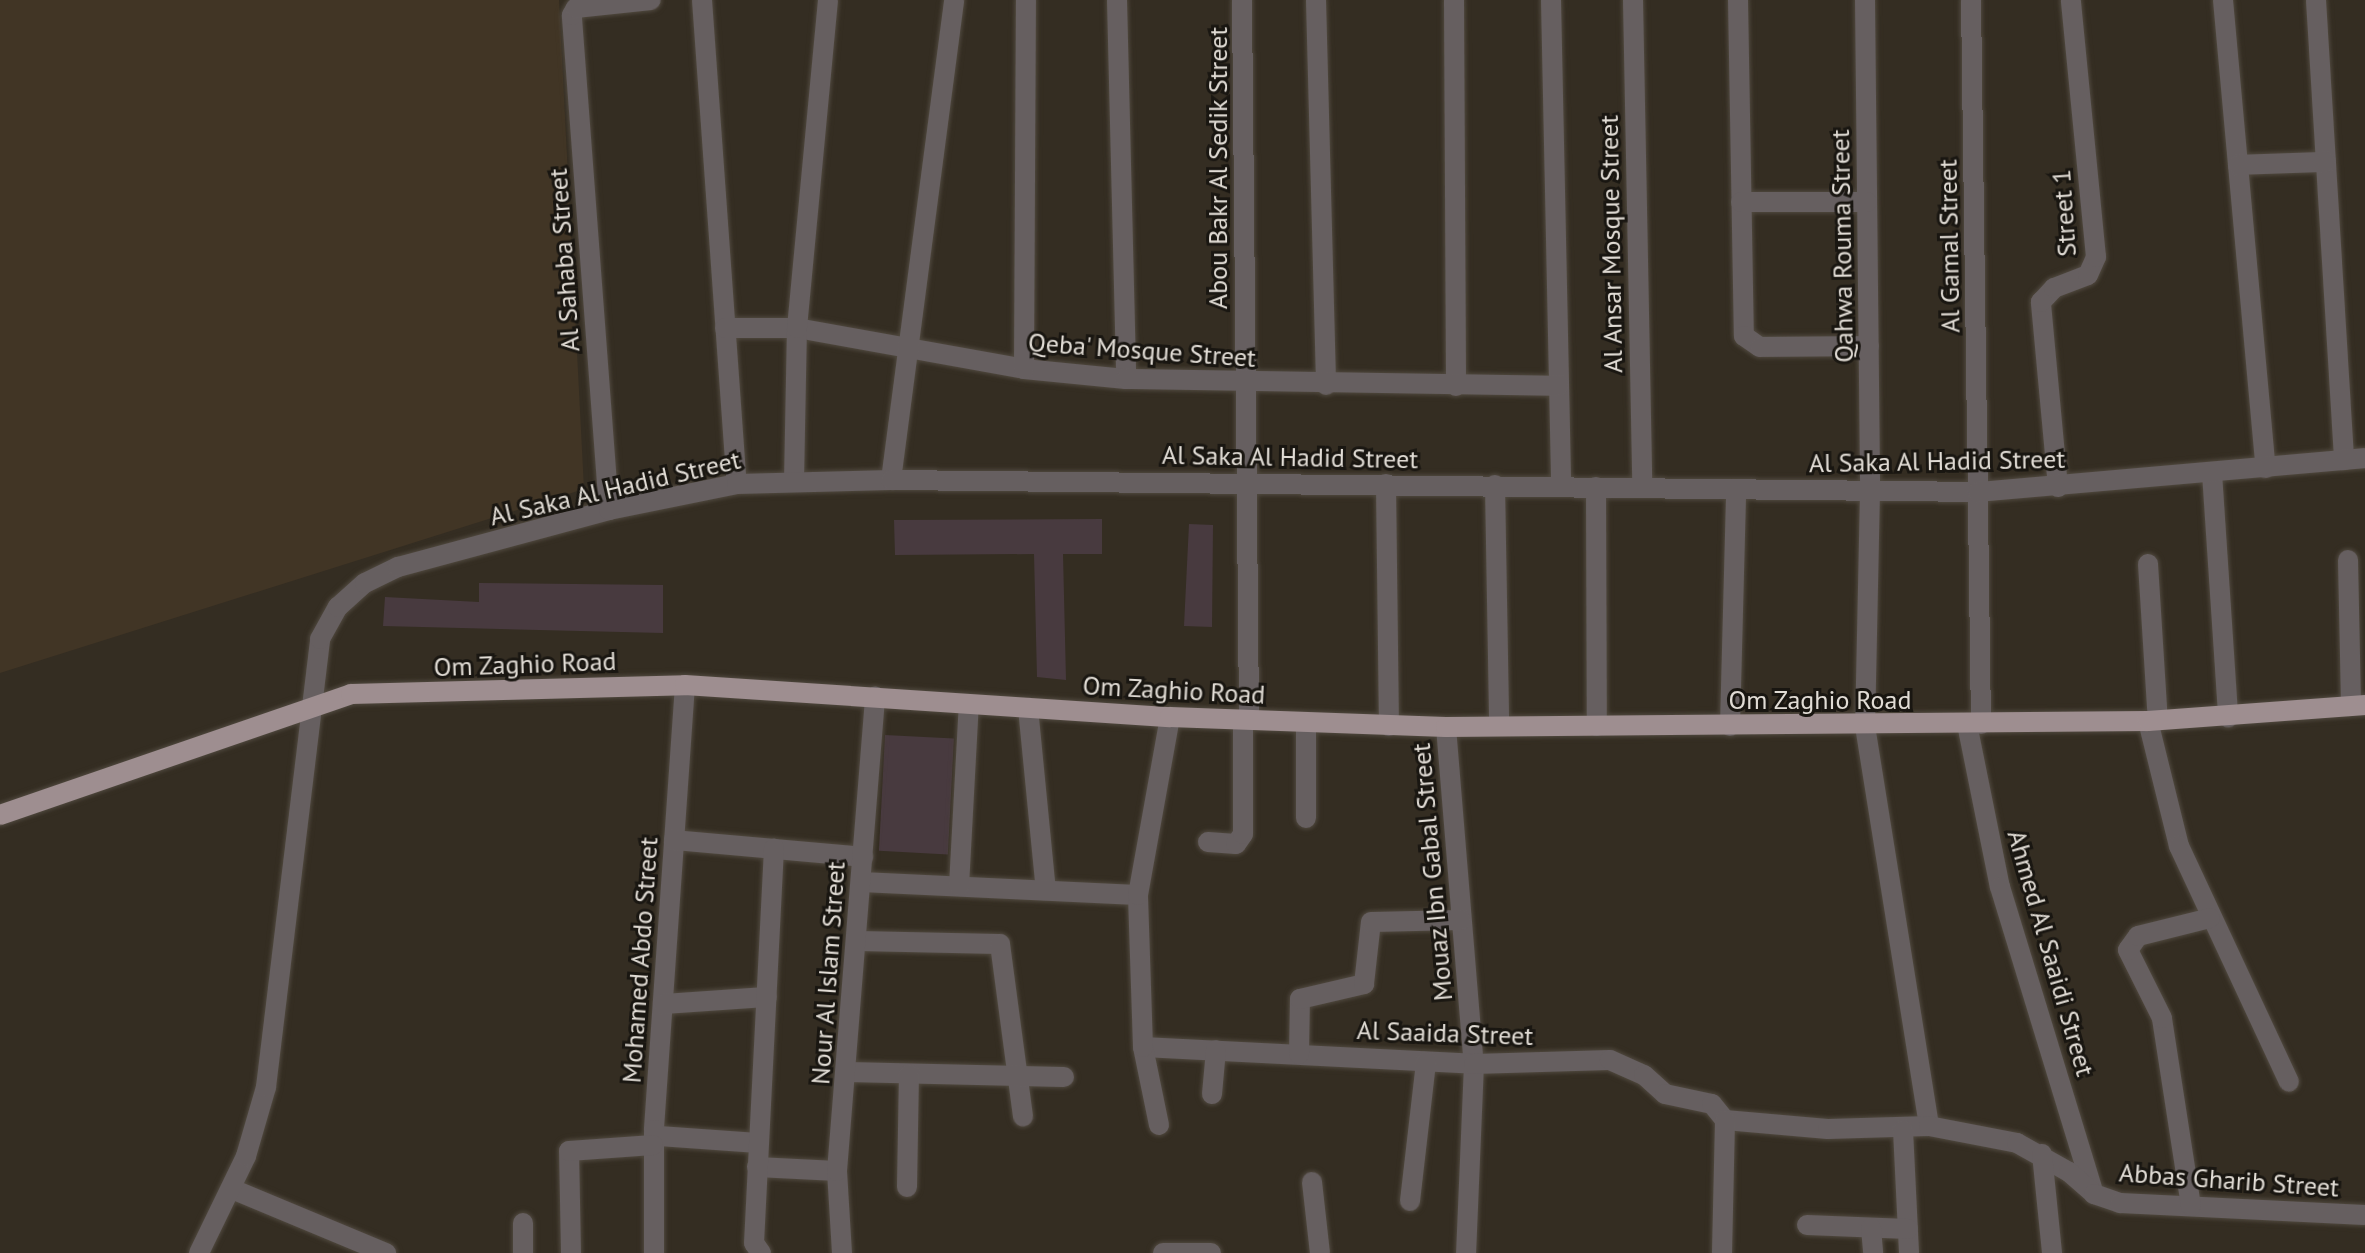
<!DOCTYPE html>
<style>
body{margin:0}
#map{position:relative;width:2365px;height:1253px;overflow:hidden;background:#342d22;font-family:"PT Sans",sans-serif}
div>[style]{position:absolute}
.built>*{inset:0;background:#413525}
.building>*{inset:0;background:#483a3f;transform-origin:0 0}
.roads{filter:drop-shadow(0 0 2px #50493f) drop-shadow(0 0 2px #50493f)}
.minor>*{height:20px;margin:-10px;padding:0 10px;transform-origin:10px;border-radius:10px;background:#665f60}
.major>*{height:20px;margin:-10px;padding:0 10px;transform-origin:10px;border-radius:10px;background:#9e8e90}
span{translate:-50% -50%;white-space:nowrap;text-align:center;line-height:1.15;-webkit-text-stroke:6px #191611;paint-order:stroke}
.street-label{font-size:26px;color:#e1dcd5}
</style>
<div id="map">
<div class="built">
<i style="clip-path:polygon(0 0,559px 0,584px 489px,0 673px)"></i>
</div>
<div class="building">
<i style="clip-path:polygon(1102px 519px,1102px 554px,1063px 554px,1066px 680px,1037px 677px,1034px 554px,895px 555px,894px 520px)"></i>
<i style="clip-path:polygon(1189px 524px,1213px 525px,1212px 627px,1184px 626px)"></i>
<i style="clip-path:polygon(479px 583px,663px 585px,663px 633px,383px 626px,385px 597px,479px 602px)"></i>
<i style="left:885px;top:735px;width:69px;height:116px;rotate:3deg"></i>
</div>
<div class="roads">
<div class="minor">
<i style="left:702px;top:0;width:485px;rotate:85.9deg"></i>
<i style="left:1117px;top:0;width:379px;rotate:88.6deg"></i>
<i style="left:1242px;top:0;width:720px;rotate:89.44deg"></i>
<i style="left:1316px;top:0;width:385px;rotate:88.5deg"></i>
<i style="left:1454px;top:0;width:386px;rotate:89.7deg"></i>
<i style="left:1551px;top:0;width:487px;rotate:88.8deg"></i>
<i style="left:1633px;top:0;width:488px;rotate:88.9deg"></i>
<i style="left:1738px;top:0;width:336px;rotate:89deg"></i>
<i style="left:1744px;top:336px;width:19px;rotate:35deg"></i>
<i style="left:1760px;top:347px;width:109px;rotate:-0.5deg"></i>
<i style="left:1865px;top:0;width:491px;rotate:89.4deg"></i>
<i style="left:1870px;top:491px;width:235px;rotate:91.2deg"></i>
<i style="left:1865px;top:726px;width:405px;rotate:80.9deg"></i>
<i style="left:1971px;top:0;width:724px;rotate:89.21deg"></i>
<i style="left:2223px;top:0;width:470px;rotate:84.8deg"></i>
<i style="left:2316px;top:0;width:461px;rotate:86.5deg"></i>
<i style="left:2238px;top:165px;width:88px;rotate:-2deg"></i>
<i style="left:1741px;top:202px;width:126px"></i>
<i style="left:725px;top:328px;width:72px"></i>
<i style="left:797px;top:328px;width:231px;rotate:10.2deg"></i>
<i style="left:1024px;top:369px;width:102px;rotate:5.6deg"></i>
<i style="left:1126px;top:379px;width:433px;rotate:0.9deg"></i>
<i style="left:1024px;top:369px;width:369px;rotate:-89.7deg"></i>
<i style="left:2212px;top:473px;width:245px;rotate:86.2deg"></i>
<i style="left:891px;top:480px;width:484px;rotate:-82.5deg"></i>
<i style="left:794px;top:482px;width:154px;rotate:-88.9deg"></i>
<i style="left:797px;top:328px;width:329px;rotate:-84.6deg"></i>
<i style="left:1386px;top:484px;width:242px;rotate:89.3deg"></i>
<i style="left:1495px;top:485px;width:241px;rotate:89deg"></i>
<i style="left:1596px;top:487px;width:239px;rotate:89.8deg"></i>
<i style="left:2058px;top:487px;width:186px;rotate:-95.3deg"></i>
<i style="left:2041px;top:302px;width:19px;rotate:-47deg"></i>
<i style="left:2054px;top:288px;width:36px;rotate:-21deg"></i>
<i style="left:2088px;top:275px;width:20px;rotate:-66deg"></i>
<i style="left:2096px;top:257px;width:258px;rotate:-95.6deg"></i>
<i style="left:609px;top:510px;width:496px;rotate:-94.3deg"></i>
<i style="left:572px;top:15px;width:8px;rotate:-60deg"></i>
<i style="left:576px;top:8px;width:75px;rotate:-6.1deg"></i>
<i style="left:2348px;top:560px;width:146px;rotate:88.8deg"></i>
<i style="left:2148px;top:564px;width:157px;rotate:86.4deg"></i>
<i style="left:685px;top:685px;width:446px;rotate:94deg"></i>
<i style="left:654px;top:1130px;width:8px;rotate:50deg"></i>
<i style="left:659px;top:1136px;width:99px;rotate:4deg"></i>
<i style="left:1028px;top:708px;width:183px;rotate:84.4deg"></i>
<i style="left:2148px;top:721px;width:129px;rotate:76.1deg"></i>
<i style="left:2179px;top:846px;width:260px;rotate:65deg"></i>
<i style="left:1967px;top:724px;width:166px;rotate:78.6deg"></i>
<i style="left:2000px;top:887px;width:321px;rotate:73deg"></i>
<i style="left:1730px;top:726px;width:237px;rotate:-88.5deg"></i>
<i style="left:1446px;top:727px;width:338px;rotate:85.3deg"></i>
<i style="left:1474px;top:1064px;width:189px;rotate:92.4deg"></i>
<i style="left:1306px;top:818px;width:96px;rotate:-90deg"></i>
<i style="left:674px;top:840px;width:190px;rotate:5.1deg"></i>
<i style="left:1208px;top:842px;width:28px;rotate:4deg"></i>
<i style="left:1236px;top:844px;width:12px;rotate:-55deg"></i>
<i style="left:1243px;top:834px;width:114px;rotate:-90deg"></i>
<i style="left:861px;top:882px;width:277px;rotate:2.7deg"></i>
<i style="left:959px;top:886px;width:182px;rotate:-86.9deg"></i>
<i style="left:857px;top:941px;width:143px;rotate:1.2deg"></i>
<i style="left:1000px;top:944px;width:174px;rotate:82.4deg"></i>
<i style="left:663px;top:1004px;width:104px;rotate:-3.9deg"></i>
<i style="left:1143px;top:1047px;width:331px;rotate:2.9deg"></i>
<i style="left:1474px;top:1064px;width:136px;rotate:-1.7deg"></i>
<i style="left:1610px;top:1060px;width:37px;rotate:24deg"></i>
<i style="left:1644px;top:1075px;width:28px;rotate:42deg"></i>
<i style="left:1665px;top:1094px;width:48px;rotate:12deg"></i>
<i style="left:1712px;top:1104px;width:21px;rotate:51deg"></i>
<i style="left:1299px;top:1054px;width:55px;rotate:-89deg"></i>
<i style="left:1300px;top:999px;width:66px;rotate:-13.2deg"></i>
<i style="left:1364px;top:984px;width:62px;rotate:-83.6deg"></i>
<i style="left:1371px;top:922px;width:90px;rotate:-1.3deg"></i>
<i style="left:847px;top:1072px;width:217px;rotate:1.3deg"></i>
<i style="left:1212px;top:1094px;width:44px;rotate:-84.8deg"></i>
<i style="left:1725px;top:1120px;width:103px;rotate:5deg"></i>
<i style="left:1828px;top:1129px;width:101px;rotate:-1.7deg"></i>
<i style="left:1929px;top:1126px;width:90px;rotate:10.9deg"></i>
<i style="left:2017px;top:1143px;width:60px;rotate:29.1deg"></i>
<i style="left:2069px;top:1172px;width:33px;rotate:41deg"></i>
<i style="left:2094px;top:1194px;width:28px;rotate:19deg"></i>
<i style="left:2120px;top:1203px;width:245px;rotate:2.8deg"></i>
<i style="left:1159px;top:1125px;width:80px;rotate:-101.6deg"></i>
<i style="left:1143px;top:1047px;width:152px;rotate:-91.9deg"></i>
<i style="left:1138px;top:895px;width:181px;rotate:-79.8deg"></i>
<i style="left:1903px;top:1130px;width:123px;rotate:87.2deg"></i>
<i style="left:654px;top:1133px;width:120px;rotate:90deg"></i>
<i style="left:2042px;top:1154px;width:100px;rotate:84.2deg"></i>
<i style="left:757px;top:1167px;width:80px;rotate:2.9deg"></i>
<i style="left:1312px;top:1182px;width:71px;rotate:83.6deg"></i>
<i style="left:907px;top:1187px;width:113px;rotate:-89deg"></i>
<i style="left:232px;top:1189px;width:167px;rotate:22.6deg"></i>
<i style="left:1410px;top:1201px;width:140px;rotate:-83.4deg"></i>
<i style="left:2191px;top:1206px;width:190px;rotate:-98.8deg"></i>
<i style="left:2162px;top:1018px;width:76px;rotate:-116.6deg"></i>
<i style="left:2128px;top:950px;width:17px;rotate:-54deg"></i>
<i style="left:2138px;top:936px;width:74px;rotate:-14deg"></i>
<i style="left:523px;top:1223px;width:30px;rotate:90deg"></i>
<i style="left:1807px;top:1225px;width:101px;rotate:2.3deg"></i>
<i style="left:1871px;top:1228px;width:25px;rotate:85deg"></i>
<i style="left:199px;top:1253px;width:108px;rotate:-64.1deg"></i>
<i style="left:246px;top:1156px;width:72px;rotate:-73.8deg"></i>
<i style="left:266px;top:1087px;width:451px;rotate:-83.1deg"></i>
<i style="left:320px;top:639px;width:37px;rotate:-61deg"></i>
<i style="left:338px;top:607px;width:36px;rotate:-42deg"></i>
<i style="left:365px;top:583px;width:37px;rotate:-26deg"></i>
<i style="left:398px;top:567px;width:219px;rotate:-15.1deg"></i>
<i style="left:609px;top:510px;width:131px;rotate:-11.5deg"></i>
<i style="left:737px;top:484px;width:154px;rotate:-1.5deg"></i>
<i style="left:891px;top:480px;width:1087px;rotate:0.63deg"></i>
<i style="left:1978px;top:492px;width:388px;rotate:-5deg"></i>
<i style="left:571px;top:1253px;width:102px;rotate:-91.1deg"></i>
<i style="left:569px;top:1151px;width:84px;rotate:-4.1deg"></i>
<i style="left:761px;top:1253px;width:12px;rotate:-125deg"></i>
<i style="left:754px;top:1243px;width:395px;rotate:-87.1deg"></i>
<i style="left:842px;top:1253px;width:82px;rotate:-93.5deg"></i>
<i style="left:837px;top:1171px;width:476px;rotate:-85.4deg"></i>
<i style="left:1163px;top:1253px;width:48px"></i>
<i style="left:1722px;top:1253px;width:133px;rotate:-88.7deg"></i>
</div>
<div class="major">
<i style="left:0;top:815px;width:371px;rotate:-19deg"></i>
<i style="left:351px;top:694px;width:334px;rotate:-1.5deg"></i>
<i style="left:685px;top:685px;width:486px;rotate:3.8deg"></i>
<i style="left:1170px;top:717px;width:276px;rotate:2.1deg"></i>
<i style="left:1446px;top:727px;width:702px;rotate:-0.49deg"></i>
<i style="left:2148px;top:721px;width:218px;rotate:-4.2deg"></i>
</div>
</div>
<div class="street-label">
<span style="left:1218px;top:168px;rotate:-90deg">Abou Bakr Al Sedik Street</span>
<span style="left:2064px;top:213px;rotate:-94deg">Street 1</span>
<span style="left:1611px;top:244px;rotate:-91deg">Al Ansar Mosque Street</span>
<span style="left:1842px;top:246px;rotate:-91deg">Qahwa Rouma Street</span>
<span style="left:1949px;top:246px;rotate:-91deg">Al Gamal Street</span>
<span style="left:564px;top:260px;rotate:-94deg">Al Sahaba Street</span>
<span style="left:1142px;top:350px;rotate:4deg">Qeba' Mosque Street</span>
<span style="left:1290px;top:457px;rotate:1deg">Al Saka Al Hadid Street</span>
<span style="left:1937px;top:461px;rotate:-1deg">Al Saka Al Hadid Street</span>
<span style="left:615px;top:488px;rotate:-13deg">Al Saka Al Hadid Street</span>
<span style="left:525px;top:664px;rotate:-2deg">Om Zaghio Road</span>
<span style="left:1174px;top:690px;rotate:3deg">Om Zaghio Road</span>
<span style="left:1820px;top:700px">Om Zaghio Road</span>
<span style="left:1432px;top:872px;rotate:-95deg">Mouaz Ibn Gabal Street</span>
<span style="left:2051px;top:953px;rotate:74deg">Ahmed Al Saaidi Street</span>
<span style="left:640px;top:960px;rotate:-86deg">Mohamed Abdo Street</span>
<span style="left:828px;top:973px;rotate:-86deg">Nour Al Islam Street</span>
<span style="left:1445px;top:1033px;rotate:2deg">Al Saaida Street</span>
<span style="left:2229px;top:1180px;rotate:4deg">Abbas Gharib Street</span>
</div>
</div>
